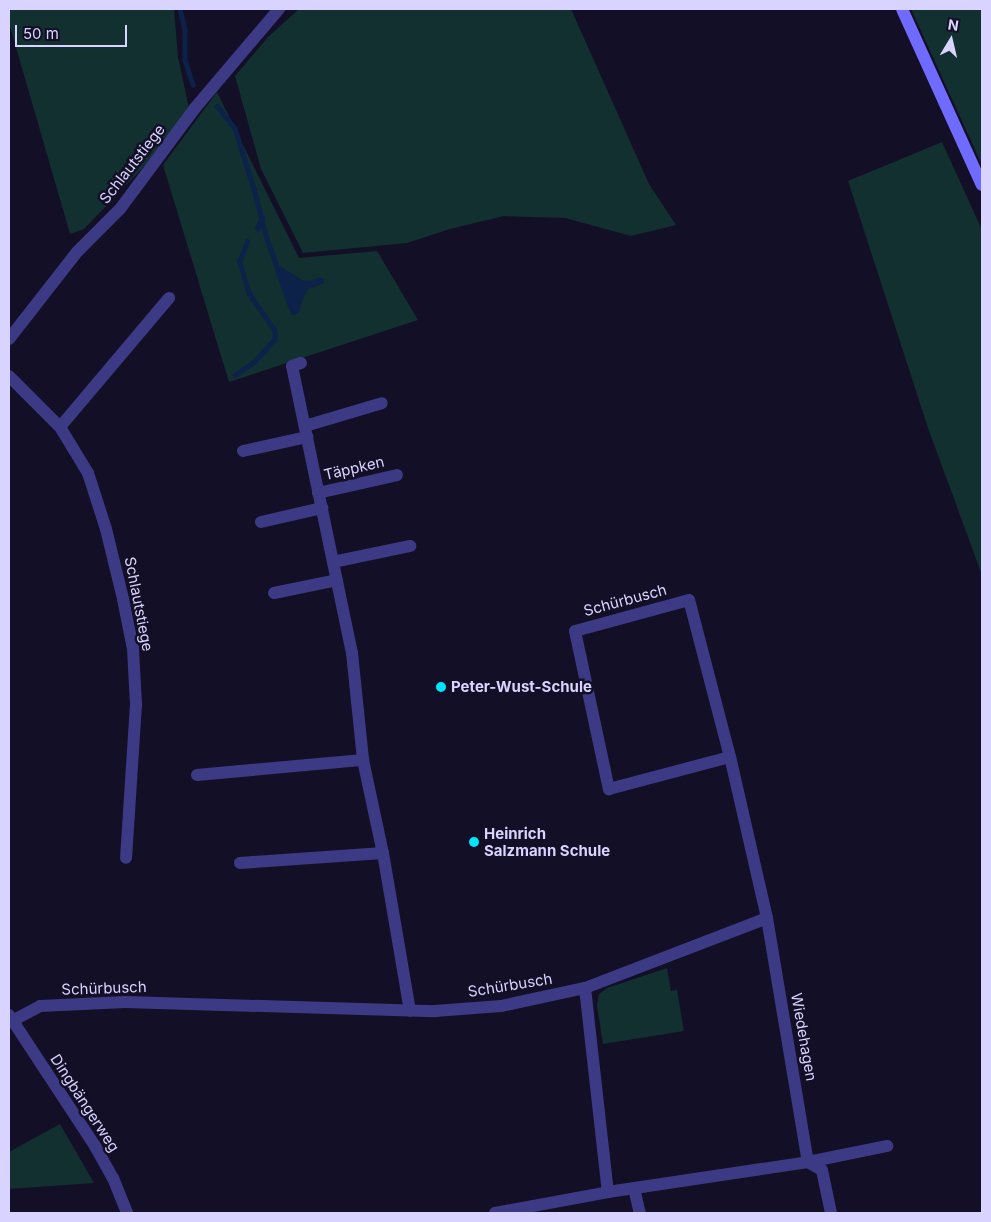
<!DOCTYPE html>
<meta charset="utf-8">
<style>
body{margin:0}
#map{position:relative;width:991px;height:1222px;overflow:hidden;background:#130f26;font-family:Inter,sans-serif}
div>[style]{position:absolute}
.green>*{inset:0;background:#12302f}
.water>*{inset:0;background:#0c2248}
.stream>*{height:4.5px;margin:-2.25px;padding:0 2.25px;transform-origin:2.25px;border-radius:2.25px;background:#0c2248}
.minor>*{height:12px;margin:-6px;padding:0 6px;transform-origin:6px;border-radius:6px;background:#3d3a85}
.tertiary>*{height:12px;margin:-6px;padding:0 6px;transform-origin:6px;border-radius:6px;background:#3d3a85}
.secondary>*{height:12px;margin:-6px;padding:0 6px;transform-origin:6px;border-radius:6px;background:#6f6bff}
.dots>*{width:14px;height:14px;translate:-50% -50%;box-sizing:border-box;border:2px solid #130f26;border-radius:50%}
span{translate:-50% -50%;white-space:nowrap;text-align:center;line-height:1.15;-webkit-text-stroke:5px #130f26;paint-order:stroke}
.street-label{font-size:15px;color:#d9d4ff}
.poi-label{font-size:15px;color:#d9d4ff;font-weight:700}
.left{translate:0 -50%;text-align:left}
.frame{position:absolute;inset:0;border:10px solid #d9d4ff;pointer-events:none}
.north{position:absolute;left:926px;top:15px;width:50px;height:50px;-webkit-text-stroke:4px #130f26;paint-order:stroke;rotate:9deg;font-size:14px;font-weight:700;line-height:20px;text-align:center;color:#d9d4ff}
.north::after{content:'';display:block;margin:auto;width:18px;height:22px;background:#d9d4ff;clip-path:polygon(50% 0,100% 100%,50% 72%,0 100%)}
.scale{position:absolute;left:15px;top:25px;width:112px;height:22px;box-sizing:border-box;border:2px solid #d9d4ff;border-top:0;padding-left:6px;font-size:15px;line-height:18px;white-space:nowrap;color:#d9d4ff;-webkit-text-stroke:4px #130f26;paint-order:stroke}
</style>
<div id="map">
<div class="green">
<i style="clip-path:polygon(9px 9px,174px 9px,178px 57px,189px 108px,156px 154px,84px 229px,70px 234px,9px 23px)"></i>
<i style="clip-path:polygon(299px 9px,571px 9px,649px 184px,676px 225px,631px 236px,565px 218px,504px 216px,450px 229px,407px 243px,303px 253px,261px 169px,235px 76px,268px 37px)"></i>
<i style="clip-path:polygon(911px 9px,982px 9px,982px 165px)"></i>
<i style="clip-path:polygon(217px 92px,299px 258px,377px 251px,418px 320px,229px 382px,163px 165px)"></i>
<i style="clip-path:polygon(942px 142px,982px 230px,982px 575px,928px 428px,848px 181px)"></i>
<i style="clip-path:polygon(667px 968px,671px 991px,677px 990px,684px 1031px,603px 1044px,597px 1005px,599px 994px,607px 988px)"></i>
<i style="clip-path:polygon(60px 1124px,94px 1183px,9px 1189px,9px 1152px)"></i>
</div>
<div class="water">
<i style="clip-path:polygon(280px 266px,302px 280px,310px 281px,320px 277px,324px 279px,324px 283px,309px 289px,304px 296px,299px 312px,295px 315px,292px 315px,288px 307px,275px 270px)"></i>
</div>
<div class="stream">
<i style="left:180px;top:9px;width:21px;rotate:76deg"></i>
<i style="left:185px;top:29px;width:31px;rotate:90deg"></i>
<i style="left:185px;top:60px;width:26px;rotate:72deg"></i>
<i style="left:217px;top:106px;width:28px;rotate:51deg"></i>
<i style="left:235px;top:128px;width:64px;rotate:72.7deg"></i>
<i style="left:254px;top:189px;width:52px;rotate:75.4deg"></i>
<i style="left:267px;top:239px;width:30px;rotate:70deg"></i>
<i style="left:257px;top:229px;width:13px;rotate:-67deg"></i>
<i style="left:235px;top:375px;width:24px;rotate:-35deg"></i>
<i style="left:255px;top:361px;width:28px;rotate:-48deg"></i>
<i style="left:274px;top:340px;width:5px;rotate:-79deg"></i>
<i style="left:275px;top:335px;width:5px;rotate:-101deg"></i>
<i style="left:274px;top:330px;width:44px;rotate:-124.8deg"></i>
<i style="left:249px;top:294px;width:34px;rotate:-107deg"></i>
<i style="left:239px;top:262px;width:22px;rotate:-68deg"></i>
</div>
<div class="minor">
<i style="left:9px;top:339px;width:110px;rotate:-52deg"></i>
<i style="left:77px;top:252px;width:61px;rotate:-45deg"></i>
<i style="left:120px;top:209px;width:126px;rotate:-53.4deg"></i>
<i style="left:195px;top:108px;width:130px;rotate:-49.7deg"></i>
<i style="left:301px;top:363px;width:9px;rotate:162deg"></i>
<i style="left:292px;top:366px;width:293px;rotate:78.2deg"></i>
<i style="left:352px;top:653px;width:108px;rotate:84.1deg"></i>
<i style="left:363px;top:760px;width:95px;rotate:77.9deg"></i>
<i style="left:383px;top:853px;width:160px;rotate:80.3deg"></i>
<i style="left:9px;top:376px;width:72px;rotate:45deg"></i>
<i style="left:60px;top:427px;width:54px;rotate:58.7deg"></i>
<i style="left:88px;top:473px;width:59px;rotate:72.2deg"></i>
<i style="left:106px;top:529px;width:72px;rotate:76.3deg"></i>
<i style="left:123px;top:599px;width:51px;rotate:78.7deg"></i>
<i style="left:133px;top:649px;width:55px;rotate:86.9deg"></i>
<i style="left:136px;top:704px;width:154px;rotate:93.7deg"></i>
<i style="left:305px;top:426px;width:80px;rotate:-16.6deg"></i>
<i style="left:60px;top:427px;width:169px;rotate:-49.8deg"></i>
<i style="left:243px;top:451px;width:66px;rotate:-12.3deg"></i>
<i style="left:318px;top:493px;width:81px;rotate:-12.8deg"></i>
<i style="left:261px;top:522px;width:63px;rotate:-12.9deg"></i>
<i style="left:333px;top:562px;width:79px;rotate:-11.7deg"></i>
<i style="left:274px;top:593px;width:64px;rotate:-11.7deg"></i>
<i style="left:197px;top:775px;width:167px;rotate:-5.2deg"></i>
<i style="left:240px;top:863px;width:143px;rotate:-4deg"></i>
<i style="left:767px;top:918px;width:247px;rotate:80.5deg"></i>
<i style="left:808px;top:1162px;width:16px;rotate:30deg"></i>
<i style="left:822px;top:1170px;width:44px;rotate:78.2deg"></i>
<i style="left:585px;top:988px;width:205px;rotate:83.6deg"></i>
<i style="left:12px;top:1021px;width:32px;rotate:-28deg"></i>
<i style="left:40px;top:1006px;width:85px;rotate:-2.7deg"></i>
<i style="left:125px;top:1002px;width:310px;rotate:1.7deg"></i>
<i style="left:435px;top:1011px;width:66px;rotate:-4.3deg"></i>
<i style="left:501px;top:1006px;width:86px;rotate:-12.1deg"></i>
<i style="left:585px;top:988px;width:195px;rotate:-21deg"></i>
<i style="left:767px;top:918px;width:165px;rotate:-102.9deg"></i>
<i style="left:730px;top:757px;width:162px;rotate:-104.6deg"></i>
<i style="left:689px;top:600px;width:118px;rotate:164.8deg"></i>
<i style="left:575px;top:631px;width:162px;rotate:77.9deg"></i>
<i style="left:609px;top:789px;width:125px;rotate:-14.8deg"></i>
<i style="left:634px;top:1188px;width:26px;rotate:77deg"></i>
<i style="left:495px;top:1213px;width:115px;rotate:-10.5deg"></i>
<i style="left:608px;top:1192px;width:202px;rotate:-8.5deg"></i>
<i style="left:808px;top:1162px;width:81px;rotate:-11.4deg"></i>
</div>
<div class="tertiary">
<i style="left:9px;top:1015px;width:157px;rotate:56.7deg"></i>
<i style="left:95px;top:1146px;width:37px;rotate:61deg"></i>
<i style="left:113px;top:1178px;width:38px;rotate:68deg"></i>
</div>
<div class="secondary">
<i style="left:902px;top:9px;width:193px;rotate:65.6deg"></i>
</div>
<div class="dots">
<i style="left:441px;top:687px;background:#00e5ff"></i>
<i style="left:474px;top:842px;background:#00e5ff"></i>
</div>
<div class="street-label">
<span style="left:132px;top:164px;rotate:-52deg">Schlautstiege</span>
<span style="left:354px;top:468px;rotate:-13deg">Täppken</span>
<span style="left:625px;top:600px;rotate:-15deg">Schürbusch</span>
<span style="left:139px;top:604px;rotate:79deg">Schlautstiege</span>
<span style="left:510px;top:985px;rotate:-9deg">Schürbusch</span>
<span style="left:104px;top:988px;rotate:-2deg">Schürbusch</span>
<span style="left:804px;top:1037px;rotate:80deg">Wiedehagen</span>
<span style="left:85px;top:1103px;rotate:57deg">Dingbängerweg</span>
</div>
<div class="poi-label">
<span class="left" style="left:451px;top:687px">Peter-Wust-Schule</span>
<span class="left" style="left:484px;top:842px">Heinrich<br>Salzmann Schule</span>
</div>
<div class="frame"></div>
<div class="north">N</div>
<div class="scale">50 m</div>
</div>
